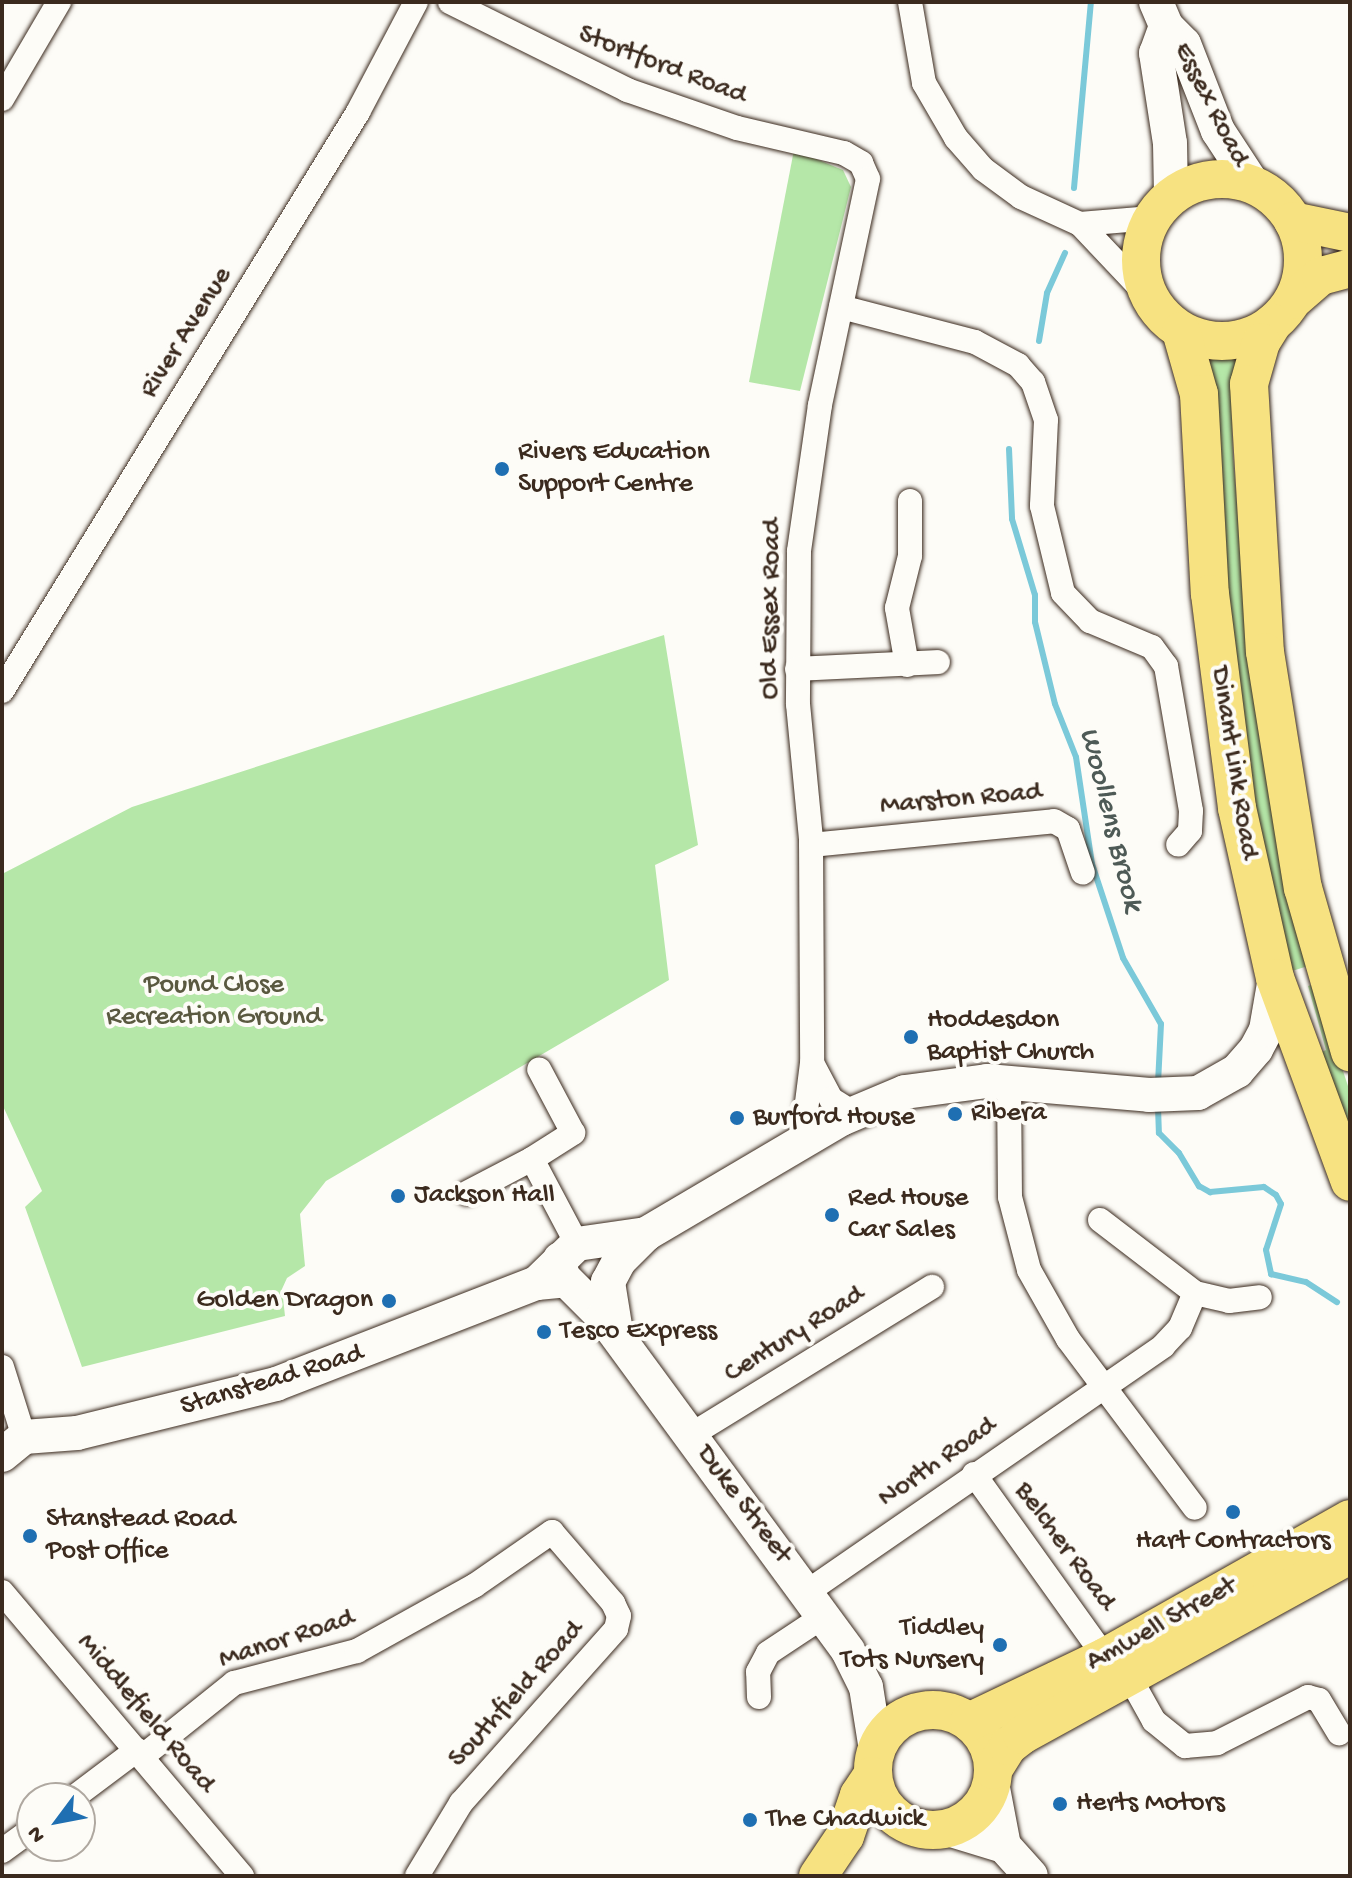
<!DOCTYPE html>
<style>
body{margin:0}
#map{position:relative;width:1352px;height:1878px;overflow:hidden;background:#fdfcf7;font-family:"Gochi Hand",sans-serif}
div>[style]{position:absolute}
.green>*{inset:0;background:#b5e7a8}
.stream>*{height:6px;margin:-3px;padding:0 3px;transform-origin:3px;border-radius:3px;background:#7bc9d9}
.roads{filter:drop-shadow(0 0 2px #3b2a1e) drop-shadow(0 0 2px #3b2a1e)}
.street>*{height:24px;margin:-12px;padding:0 12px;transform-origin:12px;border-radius:12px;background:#fdfcf7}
.secondary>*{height:34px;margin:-17px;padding:0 17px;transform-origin:17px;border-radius:17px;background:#fdfcf7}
.primary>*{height:38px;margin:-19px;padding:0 19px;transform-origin:19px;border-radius:19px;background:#f7e281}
.primary>.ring{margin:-19px;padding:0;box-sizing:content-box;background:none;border:38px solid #f7e281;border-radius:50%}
.dots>*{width:22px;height:22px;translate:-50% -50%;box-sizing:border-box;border:4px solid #fdfcf7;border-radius:50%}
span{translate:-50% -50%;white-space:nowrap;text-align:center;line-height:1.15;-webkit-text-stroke:8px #fdfcf7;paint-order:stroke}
.street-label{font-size:28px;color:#3b2a1e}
.poi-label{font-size:28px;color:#3b2a1e}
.left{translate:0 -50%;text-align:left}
.right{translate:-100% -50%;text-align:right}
.park-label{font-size:28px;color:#5a5940}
.water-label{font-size:30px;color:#4e5a56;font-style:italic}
.frame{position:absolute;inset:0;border:4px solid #3b2a1e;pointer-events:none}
.north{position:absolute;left:16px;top:1782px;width:80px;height:80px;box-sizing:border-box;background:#fdfcf7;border:2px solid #afa8a0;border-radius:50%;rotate:238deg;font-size:22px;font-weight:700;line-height:32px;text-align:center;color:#3b2a1e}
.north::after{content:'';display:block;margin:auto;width:28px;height:36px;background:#1f6fb2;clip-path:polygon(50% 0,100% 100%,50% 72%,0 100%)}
</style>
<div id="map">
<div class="green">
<i style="clip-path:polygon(794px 150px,843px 170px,851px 187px,800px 391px,749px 382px)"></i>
<i style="clip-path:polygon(1239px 352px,1231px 392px,1233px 457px,1253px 692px,1308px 966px,1289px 972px,1250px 811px,1205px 358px)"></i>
<i style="clip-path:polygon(664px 635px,698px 845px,655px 865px,669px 980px,326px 1181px,300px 1214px,305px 1266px,287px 1278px,282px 1289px,285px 1316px,82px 1367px,25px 1207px,42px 1191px,2px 1104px,2px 874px,132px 807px)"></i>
<i style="clip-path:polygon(1314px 984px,1350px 1092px,1350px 1154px,1314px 1055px,1326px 1050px,1308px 986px)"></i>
</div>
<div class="stream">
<i style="left:1074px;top:188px;width:187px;rotate:-84.8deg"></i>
<i style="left:1039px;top:341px;width:49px;rotate:-80.5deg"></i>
<i style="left:1047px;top:293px;width:44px;rotate:-65.8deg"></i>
<i style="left:1009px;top:449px;width:70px;rotate:87.5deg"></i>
<i style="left:1012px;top:519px;width:79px;rotate:73.2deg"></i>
<i style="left:1035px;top:595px;width:27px;rotate:90deg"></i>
<i style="left:1035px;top:622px;width:84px;rotate:76.3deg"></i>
<i style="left:1055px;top:704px;width:57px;rotate:68.4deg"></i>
<i style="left:1076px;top:757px;width:108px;rotate:81.5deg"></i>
<i style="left:1092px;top:864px;width:99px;rotate:71.7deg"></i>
<i style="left:1123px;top:958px;width:76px;rotate:60.1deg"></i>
<i style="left:1161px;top:1024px;width:60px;rotate:92.9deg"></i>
<i style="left:1158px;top:1107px;width:26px;rotate:88deg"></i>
<i style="left:1159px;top:1133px;width:28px;rotate:45deg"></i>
<i style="left:1179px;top:1153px;width:39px;rotate:59deg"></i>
<i style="left:1199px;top:1186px;width:13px;rotate:29deg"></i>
<i style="left:1210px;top:1192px;width:54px;rotate:-5.3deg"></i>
<i style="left:1264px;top:1187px;width:14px;rotate:34deg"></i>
<i style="left:1276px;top:1195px;width:10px;rotate:61deg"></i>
<i style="left:1281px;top:1204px;width:48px;rotate:108.1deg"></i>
<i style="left:1266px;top:1250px;width:25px;rotate:78deg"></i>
<i style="left:1271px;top:1274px;width:36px;rotate:13deg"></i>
<i style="left:1306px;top:1282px;width:37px;rotate:33deg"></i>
</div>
<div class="roads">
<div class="street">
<i style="left:450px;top:2px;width:198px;rotate:26.4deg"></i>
<i style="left:627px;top:90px;width:116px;rotate:19.1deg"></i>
<i style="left:737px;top:128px;width:110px;rotate:13.2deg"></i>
<i style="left:844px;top:153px;width:20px;rotate:30deg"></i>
<i style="left:861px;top:163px;width:17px;rotate:66deg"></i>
<i style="left:868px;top:179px;width:231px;rotate:102deg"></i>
<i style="left:820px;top:405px;width:148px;rotate:98.2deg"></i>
<i style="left:799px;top:551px;width:153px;rotate:90.4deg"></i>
<i style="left:798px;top:704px;width:136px;rotate:84.5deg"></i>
<i style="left:811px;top:839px;width:224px;rotate:89.7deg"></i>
<i style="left:812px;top:1063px;width:80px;rotate:97.2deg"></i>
<i style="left:910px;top:2px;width:82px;rotate:80.2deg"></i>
<i style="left:924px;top:83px;width:64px;rotate:59.8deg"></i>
<i style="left:956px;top:138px;width:41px;rotate:48.9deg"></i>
<i style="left:983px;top:169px;width:47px;rotate:36.4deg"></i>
<i style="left:1021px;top:197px;width:65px;rotate:24.6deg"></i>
<i style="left:1080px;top:224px;width:72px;rotate:-4.8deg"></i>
<i style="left:2px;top:99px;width:113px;rotate:-59.6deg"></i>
<i style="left:1080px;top:224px;width:100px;rotate:46.6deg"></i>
<i style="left:841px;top:307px;width:138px;rotate:14.6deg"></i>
<i style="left:975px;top:342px;width:49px;rotate:28.1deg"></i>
<i style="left:1018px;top:365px;width:23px;rotate:49deg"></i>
<i style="left:1033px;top:382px;width:40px;rotate:71.1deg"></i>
<i style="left:1046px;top:420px;width:86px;rotate:92.7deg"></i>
<i style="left:1042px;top:506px;width:89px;rotate:76.4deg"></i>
<i style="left:1063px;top:593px;width:39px;rotate:46deg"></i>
<i style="left:1090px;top:621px;width:67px;rotate:22.8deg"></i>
<i style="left:1152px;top:647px;width:24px;rotate:54deg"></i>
<i style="left:1166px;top:666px;width:147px;rotate:80.2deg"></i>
<i style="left:1191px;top:811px;width:20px;rotate:93deg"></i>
<i style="left:1190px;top:831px;width:18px;rotate:131deg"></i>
<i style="left:907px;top:665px;width:58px;rotate:-100deg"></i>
<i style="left:897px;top:608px;width:54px;rotate:-76deg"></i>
<i style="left:910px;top:556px;width:55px;rotate:-90deg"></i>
<i style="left:797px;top:669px;width:141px;rotate:-2.8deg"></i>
<i style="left:2px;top:691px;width:680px;rotate:-58.41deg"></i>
<i style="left:358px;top:112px;width:124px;rotate:-62.2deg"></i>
<i style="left:811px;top:845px;width:244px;rotate:-5.6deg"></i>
<i style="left:1054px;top:821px;width:16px;rotate:30deg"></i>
<i style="left:1068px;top:829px;width:46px;rotate:71.2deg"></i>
<i style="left:813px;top:1065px;width:38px;rotate:62deg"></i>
<i style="left:831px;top:1099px;width:26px;rotate:32deg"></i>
<i style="left:1009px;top:1083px;width:114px;rotate:89.5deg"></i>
<i style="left:1010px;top:1197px;width:75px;rotate:75.4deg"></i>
<i style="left:1029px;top:1270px;width:79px;rotate:60.5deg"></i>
<i style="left:1068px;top:1339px;width:211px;rotate:53.1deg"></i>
<i style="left:532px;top:1159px;width:49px;rotate:-32.4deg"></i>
<i style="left:573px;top:1133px;width:72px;rotate:-118deg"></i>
<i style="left:467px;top:1193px;width:73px;rotate:-27.6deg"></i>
<i style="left:532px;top:1159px;width:96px;rotate:62.1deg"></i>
<i style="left:1100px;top:1220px;width:120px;rotate:37.5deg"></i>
<i style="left:1195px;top:1293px;width:35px;rotate:13deg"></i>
<i style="left:1229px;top:1301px;width:31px;rotate:-7deg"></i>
<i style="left:2px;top:1367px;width:73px;rotate:72.6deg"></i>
<i style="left:691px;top:1435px;width:283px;rotate:-31.6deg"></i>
<i style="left:974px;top:1474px;width:225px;rotate:54.4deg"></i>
<i style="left:2px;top:1592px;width:372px;rotate:49.8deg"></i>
<i style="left:807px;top:1592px;width:433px;rotate:-34.6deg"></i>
<i style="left:1163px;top:1346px;width:25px;rotate:-47deg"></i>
<i style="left:1180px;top:1328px;width:38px;rotate:-67deg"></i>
<i style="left:1130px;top:1678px;width:49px;rotate:60.8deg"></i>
<i style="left:1154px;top:1721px;width:40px;rotate:39deg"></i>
<i style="left:1185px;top:1746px;width:32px;rotate:-5deg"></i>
<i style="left:1217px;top:1743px;width:102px;rotate:-26.8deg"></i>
<i style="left:1308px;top:1697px;width:11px;rotate:15deg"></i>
<i style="left:1319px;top:1700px;width:39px;rotate:59deg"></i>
<i style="left:759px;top:1697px;width:25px;rotate:-92deg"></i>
<i style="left:758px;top:1672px;width:21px;rotate:-62deg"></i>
<i style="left:768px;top:1653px;width:67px;rotate:-33.5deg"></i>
<i style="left:143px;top:1756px;width:117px;rotate:-38.7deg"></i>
<i style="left:234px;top:1683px;width:127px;rotate:-14.6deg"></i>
<i style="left:357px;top:1651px;width:134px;rotate:-29.1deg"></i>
<i style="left:474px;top:1586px;width:95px;rotate:-34.7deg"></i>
<i style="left:552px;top:1532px;width:94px;rotate:49.3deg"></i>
<i style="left:613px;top:1603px;width:14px;rotate:65deg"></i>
<i style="left:619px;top:1616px;width:13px;rotate:103deg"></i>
<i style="left:616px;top:1629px;width:233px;rotate:131.7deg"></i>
<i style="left:461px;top:1803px;width:85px;rotate:121.1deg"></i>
<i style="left:73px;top:1798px;width:80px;rotate:-36.9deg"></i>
<i style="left:2px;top:1851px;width:37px;rotate:-36deg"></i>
</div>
<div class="secondary">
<i style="left:1156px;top:2px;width:26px;rotate:67deg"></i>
<i style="left:1166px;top:26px;width:25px;rotate:45deg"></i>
<i style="left:1184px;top:44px;width:93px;rotate:68.7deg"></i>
<i style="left:1218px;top:131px;width:66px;rotate:56.8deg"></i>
<i style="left:1166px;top:26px;width:29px;rotate:110deg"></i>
<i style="left:1156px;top:53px;width:91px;rotate:81.2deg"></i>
<i style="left:1170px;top:143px;width:54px;rotate:88.9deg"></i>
<i style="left:560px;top:1259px;width:17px;rotate:83deg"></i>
<i style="left:562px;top:1276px;width:58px;rotate:45deg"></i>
<i style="left:603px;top:1317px;width:414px;rotate:53.7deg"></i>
<i style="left:848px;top:1651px;width:40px;rotate:63.4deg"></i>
<i style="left:866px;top:1687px;width:64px;rotate:81deg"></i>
<i style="left:537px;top:1283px;width:56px;rotate:-44.3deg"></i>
<i style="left:577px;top:1244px;width:70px;rotate:-8.2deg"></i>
<i style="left:646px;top:1234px;width:226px;rotate:-30.5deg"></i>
<i style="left:841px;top:1119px;width:69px;rotate:-22.9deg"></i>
<i style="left:905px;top:1092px;width:83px;rotate:-7.6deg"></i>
<i style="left:987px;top:1081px;width:163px;rotate:4.9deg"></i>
<i style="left:1149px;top:1095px;width:49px;rotate:-2.3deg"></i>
<i style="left:1198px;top:1093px;width:45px;rotate:-29.4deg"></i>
<i style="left:1237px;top:1071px;width:29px;rotate:-49deg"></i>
<i style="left:1256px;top:1049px;width:21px;rotate:-62deg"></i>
<i style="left:1266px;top:1030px;width:53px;rotate:-80.2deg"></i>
<i style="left:616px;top:1332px;width:51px;rotate:-99.1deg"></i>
<i style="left:608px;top:1282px;width:24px;rotate:-62deg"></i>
<i style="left:619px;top:1261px;width:38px;rotate:-45deg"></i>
<i style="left:2px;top:1455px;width:28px;rotate:-39deg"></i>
<i style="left:24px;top:1437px;width:53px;rotate:-4.3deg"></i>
<i style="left:77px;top:1433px;width:205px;rotate:-13.8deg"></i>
<i style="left:276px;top:1384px;width:280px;rotate:-21.2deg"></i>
<i style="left:537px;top:1283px;width:21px;rotate:-5deg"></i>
<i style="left:992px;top:1783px;width:64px;rotate:79.2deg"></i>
<i style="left:948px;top:1829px;width:59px;rotate:16.9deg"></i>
<i style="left:1004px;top:1846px;width:40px;rotate:48deg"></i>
</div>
<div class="primary">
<i class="ring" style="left:1141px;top:179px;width:124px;height:124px"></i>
<i style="left:1293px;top:221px;width:58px;rotate:11.9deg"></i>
<i style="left:1293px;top:300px;width:37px;rotate:-41deg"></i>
<i style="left:1321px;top:276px;width:30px;rotate:-15deg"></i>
<i style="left:1273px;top:323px;width:22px;rotate:122deg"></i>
<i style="left:1261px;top:342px;width:44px;rotate:105.9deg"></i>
<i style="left:1249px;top:384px;width:268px;rotate:86.6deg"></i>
<i style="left:1265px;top:652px;width:239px;rotate:80.9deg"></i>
<i style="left:1303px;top:888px;width:171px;rotate:74deg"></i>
<i style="left:1181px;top:331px;width:66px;rotate:74.1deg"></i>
<i style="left:1199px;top:394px;width:200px;rotate:86.9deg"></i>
<i style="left:1210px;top:594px;width:216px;rotate:82.8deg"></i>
<i style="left:1237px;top:808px;width:174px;rotate:77.4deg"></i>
<i style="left:1275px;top:978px;width:217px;rotate:69.8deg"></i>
<i class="ring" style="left:873px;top:1710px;width:82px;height:82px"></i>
<i style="left:969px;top:1722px;width:151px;rotate:-25.5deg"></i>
<i style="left:1105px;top:1657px;width:281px;rotate:-29.4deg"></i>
<i style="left:993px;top:1770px;width:28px;rotate:-58deg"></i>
<i style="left:1008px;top:1746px;width:18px;rotate:-38deg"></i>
<i style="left:1022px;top:1735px;width:374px;rotate:-28.8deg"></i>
<i style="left:818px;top:1876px;width:48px;rotate:-56deg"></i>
<i style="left:845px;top:1836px;width:43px;rotate:-71.1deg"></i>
<i style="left:859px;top:1795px;width:23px;rotate:-56deg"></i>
</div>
</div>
<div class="dots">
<i style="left:502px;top:469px;background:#1f6fb2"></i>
<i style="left:911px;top:1037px;background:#1f6fb2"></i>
<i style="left:955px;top:1114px;background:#1f6fb2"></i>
<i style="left:737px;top:1118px;background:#1f6fb2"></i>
<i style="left:398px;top:1196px;background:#1f6fb2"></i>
<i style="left:832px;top:1215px;background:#1f6fb2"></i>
<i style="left:389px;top:1301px;background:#1f6fb2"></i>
<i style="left:544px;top:1332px;background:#1f6fb2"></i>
<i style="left:1233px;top:1512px;background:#1f6fb2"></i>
<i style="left:30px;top:1536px;background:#1f6fb2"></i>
<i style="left:1000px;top:1645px;background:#1f6fb2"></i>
<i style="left:1060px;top:1804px;background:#1f6fb2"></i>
<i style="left:750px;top:1820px;background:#1f6fb2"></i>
</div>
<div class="street-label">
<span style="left:662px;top:66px;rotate:21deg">Stortford Road</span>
<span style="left:1210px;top:105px;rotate:63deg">Essex Road</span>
<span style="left:187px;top:333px;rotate:-58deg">River Avenue</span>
<span style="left:772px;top:609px;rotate:-89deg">Old Essex Road</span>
<span style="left:1233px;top:763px;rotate:81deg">Dinant Link Road</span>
<span style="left:961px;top:800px;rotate:-5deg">Marston Road</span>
<span style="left:795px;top:1335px;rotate:-32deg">Century Road</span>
<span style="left:272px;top:1381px;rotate:-17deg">Stanstead Road</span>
<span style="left:938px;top:1463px;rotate:-35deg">North Road</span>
<span style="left:743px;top:1505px;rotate:53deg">Duke Street</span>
<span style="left:1064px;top:1547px;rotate:54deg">Belcher Road</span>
<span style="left:1162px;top:1625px;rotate:-29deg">Amwell Street</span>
<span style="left:287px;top:1640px;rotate:-18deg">Manor Road</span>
<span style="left:517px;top:1695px;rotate:-48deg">Southfield Road</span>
<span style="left:145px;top:1714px;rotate:50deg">Middlefield Road</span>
</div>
<div class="poi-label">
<span class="left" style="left:518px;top:469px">Rivers Education<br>Support Centre</span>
<span class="left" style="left:927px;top:1037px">Hoddesdon<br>Baptist Church</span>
<span class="left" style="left:971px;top:1114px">Ribera</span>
<span class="left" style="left:753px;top:1118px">Burford House</span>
<span class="left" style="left:414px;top:1196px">Jackson Hall</span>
<span class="left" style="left:848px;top:1215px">Red House<br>Car Sales</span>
<span class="right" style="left:373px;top:1301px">Golden Dragon</span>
<span class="left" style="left:560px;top:1332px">Tesco Express</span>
<span class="left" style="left:46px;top:1536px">Stanstead Road<br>Post Office</span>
<span style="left:1233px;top:1542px">Hart Contractors</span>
<span class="right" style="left:984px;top:1645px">Tiddley<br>Tots Nursery</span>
<span class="left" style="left:1076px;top:1804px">Herts Motors</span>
<span class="left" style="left:766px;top:1820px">The Chadwick</span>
</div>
<div class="park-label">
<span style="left:214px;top:1002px">Pound Close<br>Recreation Ground</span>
</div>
<div class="water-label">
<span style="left:1109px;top:820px;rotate:76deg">Woollens Brook</span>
</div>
<div class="frame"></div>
<div class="north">N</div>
</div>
